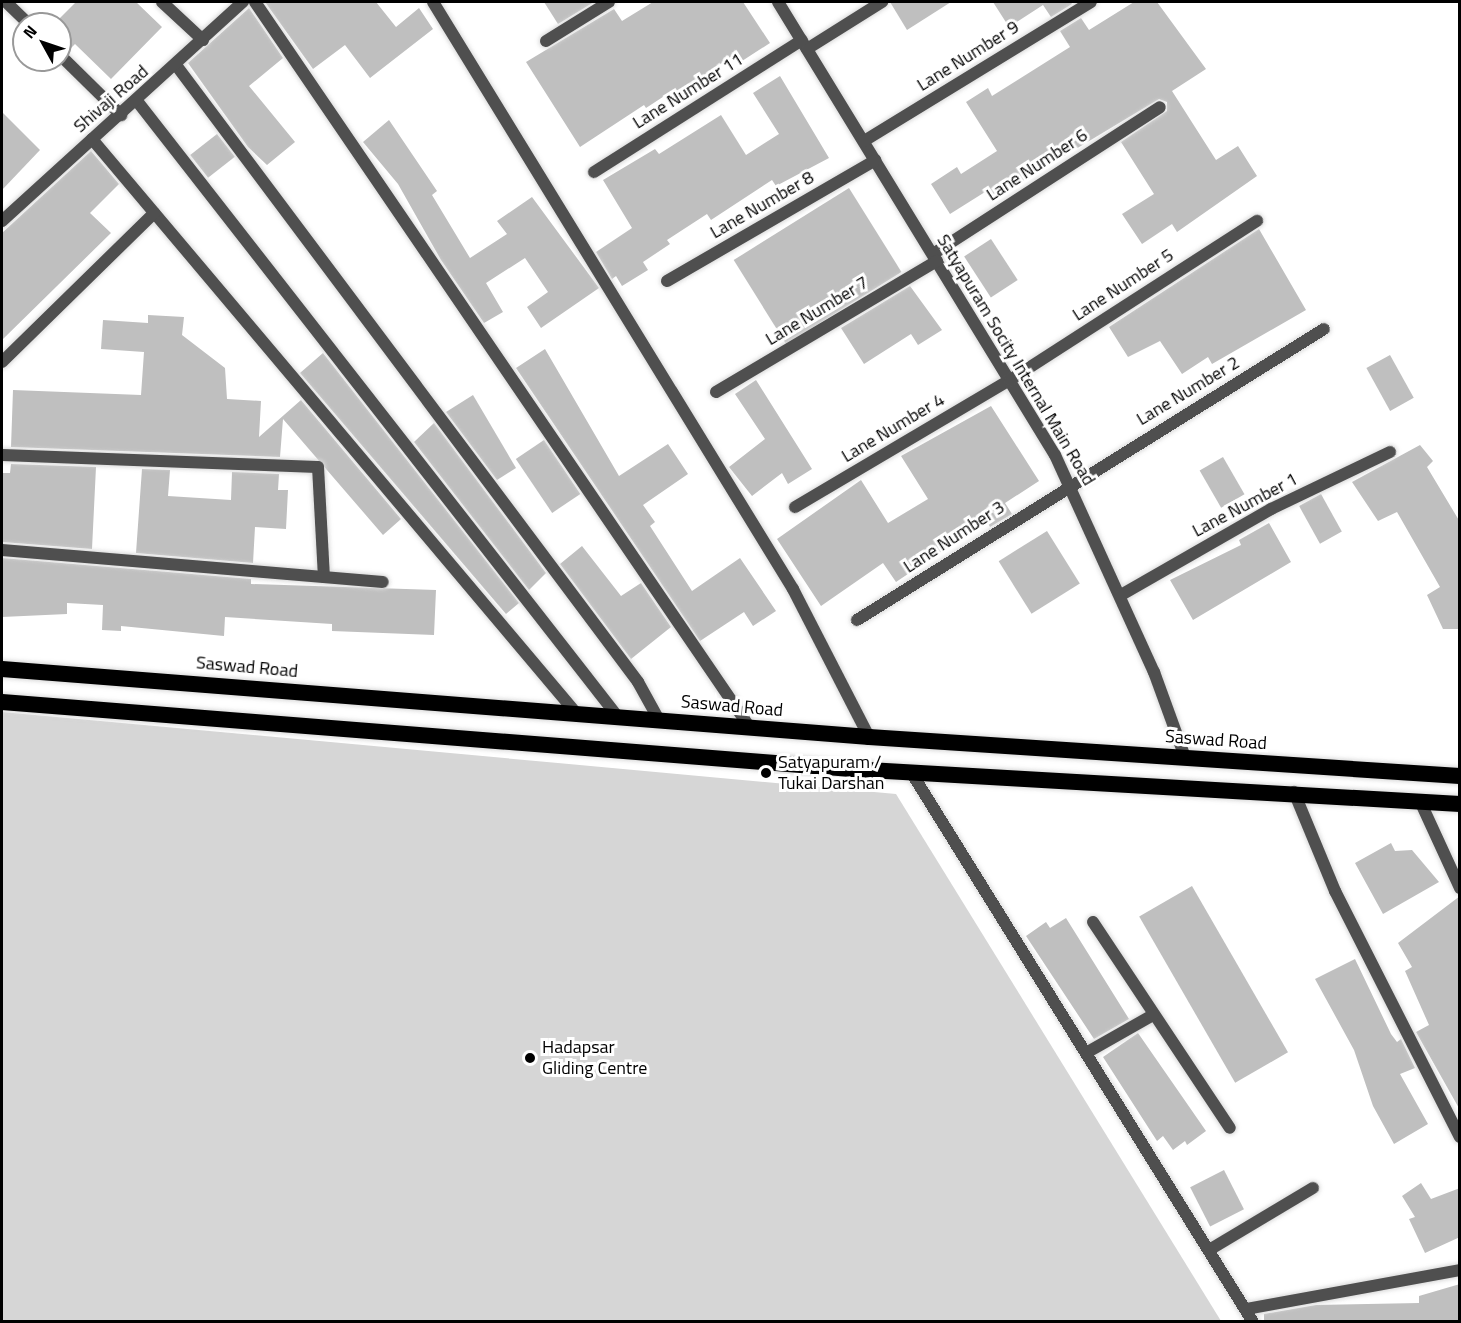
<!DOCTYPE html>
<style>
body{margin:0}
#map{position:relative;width:1461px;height:1323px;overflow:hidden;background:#fff;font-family:"Titillium Web",sans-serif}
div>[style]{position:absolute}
.green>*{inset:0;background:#d6d6d6}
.building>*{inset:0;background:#bfbfbf;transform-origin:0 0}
.roads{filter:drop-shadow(0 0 2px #dbdbdb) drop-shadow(0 0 2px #dbdbdb)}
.minor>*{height:12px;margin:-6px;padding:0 6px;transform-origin:6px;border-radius:6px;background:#4f4f4f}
.tertiary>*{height:12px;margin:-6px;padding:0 6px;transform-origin:6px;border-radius:6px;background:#4f4f4f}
.trunk>*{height:16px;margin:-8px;padding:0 8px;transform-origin:8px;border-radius:8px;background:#000}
.dots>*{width:16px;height:16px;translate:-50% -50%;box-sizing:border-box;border:3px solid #fff;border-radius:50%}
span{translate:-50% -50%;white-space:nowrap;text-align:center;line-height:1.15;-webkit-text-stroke:6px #fff;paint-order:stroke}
.street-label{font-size:18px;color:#000}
.poi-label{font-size:18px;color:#000}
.left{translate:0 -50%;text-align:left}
.frame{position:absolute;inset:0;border:3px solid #000;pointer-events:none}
.north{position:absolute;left:12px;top:12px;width:60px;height:60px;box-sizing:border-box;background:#fff;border:2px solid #999;border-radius:50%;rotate:310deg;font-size:16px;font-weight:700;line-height:24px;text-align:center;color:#000}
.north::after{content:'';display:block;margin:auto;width:21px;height:27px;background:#000;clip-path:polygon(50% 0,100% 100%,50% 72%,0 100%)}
</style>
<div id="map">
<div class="green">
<i style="clip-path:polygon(2px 712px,896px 794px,1221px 1321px,2px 1321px)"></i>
</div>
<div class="building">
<i style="clip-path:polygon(76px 2px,136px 2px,162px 27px,111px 79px,75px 44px,68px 51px,60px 47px,60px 18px)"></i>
<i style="clip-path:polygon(265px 2px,376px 2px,396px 27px,419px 8px,433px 29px,370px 78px,345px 45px,313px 69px)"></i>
<i style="clip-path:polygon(544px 2px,594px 2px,558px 24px)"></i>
<i style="clip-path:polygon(653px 2px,743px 2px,770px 43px,742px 61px,737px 53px,678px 93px,675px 89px,646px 108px,644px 105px,580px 147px,526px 62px,614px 9px,622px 21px)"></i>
<i style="clip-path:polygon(890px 2px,951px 2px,907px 30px)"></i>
<i style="clip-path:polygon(993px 2px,1071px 2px,1072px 4px,1051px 17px,1043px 5px,1009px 27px)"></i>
<i style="clip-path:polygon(1134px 2px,1157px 2px,1206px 69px,1172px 91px,1216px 160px,1238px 146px,1257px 176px,1177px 232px,1172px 224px,1142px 244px,1122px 214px,1154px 194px,1121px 142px,1167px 111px,1167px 102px,1159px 99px,1021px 182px,1019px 178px,989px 197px,985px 192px,950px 214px,931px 184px,957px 167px,961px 174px,997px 151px,966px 102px,988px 88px,992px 96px,1070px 47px,1060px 31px,1081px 18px,1089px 30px)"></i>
<i style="clip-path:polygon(249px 8px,283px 58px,249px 86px,295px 142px,267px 165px,248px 147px,188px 63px)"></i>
<i style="clip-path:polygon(780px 76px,829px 158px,776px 186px,772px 180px,711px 220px,707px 214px,667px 240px,670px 244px,643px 262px,648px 270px,622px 286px,616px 276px,612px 279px,596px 252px,632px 228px,603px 180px,655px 149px,659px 154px,721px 115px,746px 155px,779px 134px,753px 93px)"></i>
<i style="clip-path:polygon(2px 112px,40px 150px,2px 190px)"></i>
<i style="clip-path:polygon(389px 120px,437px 191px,432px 195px,470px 258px,507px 234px,497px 221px,532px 197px,599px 288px,541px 328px,527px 307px,548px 292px,525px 258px,486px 283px,503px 312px,484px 323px,441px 260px,398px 184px,363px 142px)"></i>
<i style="left:217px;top:134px;width:29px;height:34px;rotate:52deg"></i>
<i style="clip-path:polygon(91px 151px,119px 184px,90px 213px,111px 233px,2px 340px,2px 233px)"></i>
<i style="left:849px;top:188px;width:99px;height:136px;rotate:58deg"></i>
<i style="clip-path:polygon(1259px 229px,1306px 310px,1212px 364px,1208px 357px,1182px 374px,1160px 341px,1128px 357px,1109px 327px)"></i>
<i style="left:991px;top:239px;width:49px;height:32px;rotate:57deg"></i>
<i style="clip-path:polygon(910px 286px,942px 330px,918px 345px,911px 334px,864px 364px,841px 328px)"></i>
<i style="clip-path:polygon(148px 315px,184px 317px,182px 335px,225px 368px,227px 399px,261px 401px,259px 437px,301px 400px,401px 519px,383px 535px,283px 419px,280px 457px,11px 447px,13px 390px,141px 395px,144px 352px,101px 349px,103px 320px,148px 323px)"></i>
<i style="clip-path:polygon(545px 349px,619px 476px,668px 444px,688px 474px,643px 505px,655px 522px,650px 526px,692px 591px,740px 558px,776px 611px,753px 626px,744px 612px,700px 641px,516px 368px)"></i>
<i style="clip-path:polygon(323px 353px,519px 603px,506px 614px,300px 373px)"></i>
<i style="left:1390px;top:355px;width:49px;height:27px;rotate:61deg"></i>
<i style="clip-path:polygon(756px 380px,812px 469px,788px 484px,782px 473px,752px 496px,729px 467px,765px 439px,735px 394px)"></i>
<i style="clip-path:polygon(473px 395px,516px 468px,497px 480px,446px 412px)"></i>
<i style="clip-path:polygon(991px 406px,1039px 481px,1005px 503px,1012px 514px,990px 527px,987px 521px,896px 582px,883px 563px,821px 606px,777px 539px,861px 480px,888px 523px,928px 499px,901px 456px)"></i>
<i style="clip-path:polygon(434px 423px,546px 573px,529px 590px,414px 442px)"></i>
<i style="left:544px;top:440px;width:65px;height:34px;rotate:56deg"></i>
<i style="clip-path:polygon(1420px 445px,1433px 461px,1427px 467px,1460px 522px,1460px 629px,1443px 629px,1427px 595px,1440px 587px,1397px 512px,1378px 521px,1352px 482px)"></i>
<i style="left:1223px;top:457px;width:43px;height:27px;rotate:60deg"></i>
<i style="clip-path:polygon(11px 464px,96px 467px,92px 549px,2px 542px,2px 473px,10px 473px)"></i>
<i style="clip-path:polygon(142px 469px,170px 470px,168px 496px,231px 500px,232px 472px,279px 474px,278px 490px,288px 490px,286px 529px,255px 527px,253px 563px,136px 553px)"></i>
<i style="left:1321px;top:494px;width:43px;height:25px;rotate:61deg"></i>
<i style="clip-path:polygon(1269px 523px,1291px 562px,1193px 620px,1170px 580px,1241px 545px,1239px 540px)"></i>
<i style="left:1047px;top:531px;width:62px;height:57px;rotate:58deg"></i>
<i style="clip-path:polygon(582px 546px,621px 596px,641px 583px,671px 627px,631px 659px,560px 564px)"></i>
<i style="clip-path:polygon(2px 558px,251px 579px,251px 584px,436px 590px,434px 635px,332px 631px,332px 624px,225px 617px,224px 636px,121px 626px,121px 631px,102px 630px,103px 605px,67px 603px,67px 614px,2px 617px)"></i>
<i style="clip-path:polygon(1391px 843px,1395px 851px,1412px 850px,1439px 882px,1383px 914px,1355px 863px)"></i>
<i style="left:1192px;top:886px;width:192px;height:61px;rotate:60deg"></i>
<i style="clip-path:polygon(1460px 896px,1460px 1110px,1416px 1032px,1429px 1025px,1405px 971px,1412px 967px,1398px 943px)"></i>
<i style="clip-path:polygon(1066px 918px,1129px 1019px,1094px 1039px,1026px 936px,1046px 922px,1050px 928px)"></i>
<i style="clip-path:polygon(1355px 959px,1391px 1034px,1397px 1042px,1401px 1039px,1415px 1068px,1400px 1074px,1428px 1124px,1394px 1144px,1373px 1106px,1354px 1050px,1315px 979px)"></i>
<i style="clip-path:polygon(1138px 1033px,1206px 1131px,1187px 1145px,1185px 1141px,1173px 1150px,1163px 1136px,1157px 1141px,1103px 1057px)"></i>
<i style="left:1224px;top:1170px;width:44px;height:38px;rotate:63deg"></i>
<i style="clip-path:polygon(1421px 1183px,1431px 1199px,1460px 1188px,1460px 1237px,1425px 1253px,1409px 1219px,1415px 1217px,1402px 1196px)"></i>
<i style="clip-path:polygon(1460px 1284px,1460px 1322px,1264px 1322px,1264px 1314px,1316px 1305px,1419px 1303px,1419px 1296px)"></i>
</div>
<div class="roads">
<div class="minor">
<i style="left:6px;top:2px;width:32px;rotate:44deg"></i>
<i style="left:162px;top:2px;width:56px;rotate:42.8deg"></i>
<i style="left:255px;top:2px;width:879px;rotate:55.71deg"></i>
<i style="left:433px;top:2px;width:689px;rotate:58.48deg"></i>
<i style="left:793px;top:589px;width:166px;rotate:62.8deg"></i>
<i style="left:778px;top:2px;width:531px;rotate:58.56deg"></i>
<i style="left:1055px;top:455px;width:239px;rotate:65.5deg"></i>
<i style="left:1154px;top:672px;width:90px;rotate:70deg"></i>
<i style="left:546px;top:41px;width:74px;rotate:-31.8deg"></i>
<i style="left:807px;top:49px;width:89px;rotate:-32.1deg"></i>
<i style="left:60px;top:55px;width:86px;rotate:44.5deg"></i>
<i style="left:176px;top:65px;width:771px;rotate:53.17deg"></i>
<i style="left:638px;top:682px;width:43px;rotate:61.1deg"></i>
<i style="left:137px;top:101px;width:782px;rotate:52.02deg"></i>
<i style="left:92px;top:139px;width:751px;rotate:49.86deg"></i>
<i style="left:864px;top:141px;width:266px;rotate:-31.5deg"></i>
<i style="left:594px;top:172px;width:246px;rotate:-32.4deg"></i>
<i style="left:2px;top:221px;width:326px;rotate:-42.3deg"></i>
<i style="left:933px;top:254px;width:270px;rotate:-32.9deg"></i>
<i style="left:667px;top:281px;width:241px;rotate:-30.1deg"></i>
<i style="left:2px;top:362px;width:213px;rotate:-44.4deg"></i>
<i style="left:716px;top:392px;width:257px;rotate:-30.7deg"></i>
<i style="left:2px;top:455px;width:316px;rotate:2.2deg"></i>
<i style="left:318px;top:467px;width:110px;rotate:86.9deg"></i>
<i style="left:795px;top:507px;width:250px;rotate:-30.6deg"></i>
<i style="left:1010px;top:380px;width:294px;rotate:-32.8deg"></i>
<i style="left:2px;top:550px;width:382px;rotate:4.8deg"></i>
<i style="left:1121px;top:595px;width:173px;rotate:-29.8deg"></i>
<i style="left:1271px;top:509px;width:132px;rotate:-25.6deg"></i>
<i style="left:857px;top:620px;width:550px;rotate:-31.93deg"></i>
<i style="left:1294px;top:792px;width:107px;rotate:67.5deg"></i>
<i style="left:1335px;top:891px;width:276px;rotate:63.1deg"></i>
<i style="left:1420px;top:801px;width:96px;rotate:65.3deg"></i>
<i style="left:1093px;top:922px;width:247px;rotate:56.4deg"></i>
<i style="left:1086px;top:1053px;width:77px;rotate:-29.6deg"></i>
<i style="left:1209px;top:1250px;width:121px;rotate:-30.8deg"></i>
<i style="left:1246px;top:1309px;width:218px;rotate:-10.3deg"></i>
</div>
<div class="tertiary">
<i style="left:911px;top:772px;width:648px;rotate:58.13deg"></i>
</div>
<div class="trunk">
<i style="left:2px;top:669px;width:870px;rotate:4.48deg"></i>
<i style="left:869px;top:737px;width:592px;rotate:3.78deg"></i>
<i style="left:2px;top:702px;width:852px;rotate:4.51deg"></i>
<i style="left:851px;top:769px;width:610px;rotate:3.29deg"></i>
</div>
</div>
<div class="dots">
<i style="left:766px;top:773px;background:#000"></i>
<i style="left:530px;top:1058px;background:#000"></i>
</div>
<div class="street-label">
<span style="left:968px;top:56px;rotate:-32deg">Lane Number 9</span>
<span style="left:688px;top:91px;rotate:-32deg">Lane Number 11</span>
<span style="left:111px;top:99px;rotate:-41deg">Shivaji Road</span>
<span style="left:1037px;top:165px;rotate:-33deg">Lane Number 6</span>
<span style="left:762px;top:205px;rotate:-30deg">Lane Number 8</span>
<span style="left:1123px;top:285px;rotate:-33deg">Lane Number 5</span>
<span style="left:817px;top:311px;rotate:-31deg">Lane Number 7</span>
<span style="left:1016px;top:360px;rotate:59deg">Satyapuram Socity Internal Main Road</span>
<span style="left:1188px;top:391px;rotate:-31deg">Lane Number 2</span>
<span style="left:893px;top:428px;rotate:-31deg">Lane Number 4</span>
<span style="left:1245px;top:505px;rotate:-28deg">Lane Number 1</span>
<span style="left:954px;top:537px;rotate:-33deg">Lane Number 3</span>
<span style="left:247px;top:667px;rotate:5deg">Saswad Road</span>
<span style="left:732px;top:706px;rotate:5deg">Saswad Road</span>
<span style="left:1216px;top:740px;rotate:4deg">Saswad Road</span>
</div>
<div class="poi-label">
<span class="left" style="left:778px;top:773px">Satyapuram /<br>Tukai Darshan</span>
<span class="left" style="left:542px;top:1058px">Hadapsar<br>Gliding Centre</span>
</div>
<div class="frame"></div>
<div class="north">N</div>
</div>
